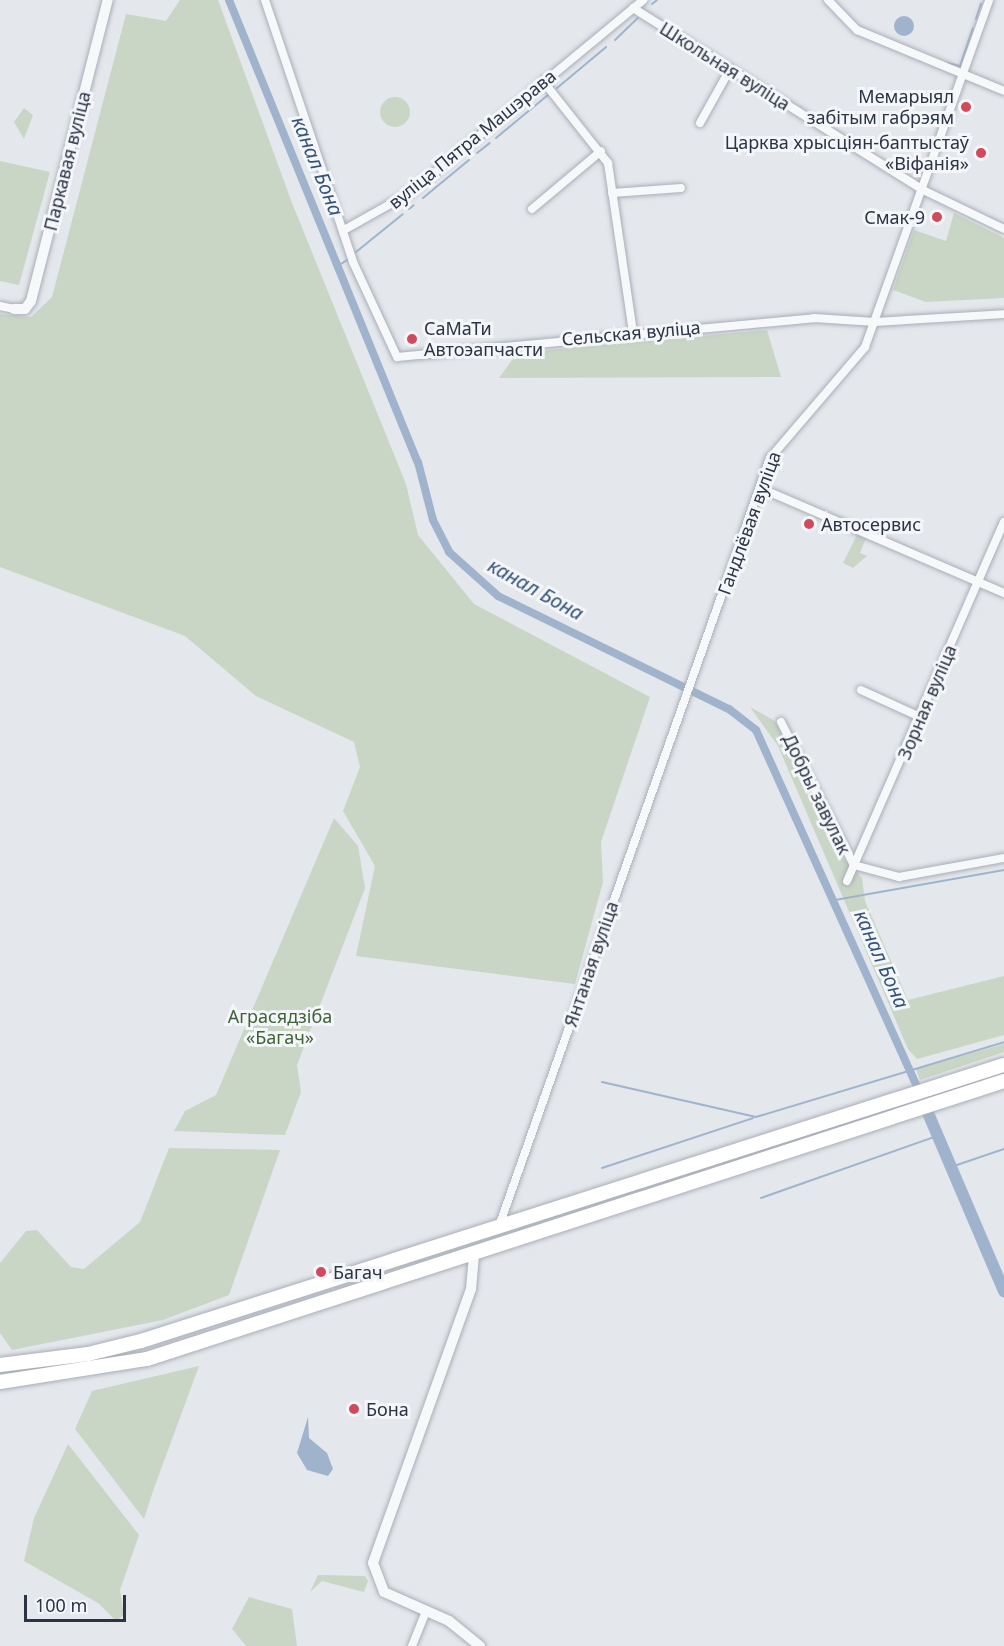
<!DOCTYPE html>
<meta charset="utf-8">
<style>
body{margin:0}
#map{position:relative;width:1004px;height:1646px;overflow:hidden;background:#e4e7ec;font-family:"Noto Sans",sans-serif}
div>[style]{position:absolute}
.green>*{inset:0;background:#c9d6c5}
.round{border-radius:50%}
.water>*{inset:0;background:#9fb4cc}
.stream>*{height:2px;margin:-1px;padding:0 1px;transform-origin:1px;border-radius:1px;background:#9fb4cc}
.canal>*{height:8px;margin:-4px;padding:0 4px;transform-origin:4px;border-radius:4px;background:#9fb4cc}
.river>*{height:12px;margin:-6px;padding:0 6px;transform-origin:6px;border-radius:6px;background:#9fb4cc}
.roads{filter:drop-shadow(0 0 2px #a9aeb7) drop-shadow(0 0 2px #a9aeb7)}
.minor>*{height:8px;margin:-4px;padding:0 4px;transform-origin:4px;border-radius:4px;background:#f7f8fa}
.tertiary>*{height:10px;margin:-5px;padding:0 5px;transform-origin:5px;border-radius:5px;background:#f7f8fa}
.trunk>*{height:14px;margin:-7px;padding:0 7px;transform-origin:7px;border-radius:7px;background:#fff}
.dots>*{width:16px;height:16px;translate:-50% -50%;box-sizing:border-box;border:3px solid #f4f6f9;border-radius:50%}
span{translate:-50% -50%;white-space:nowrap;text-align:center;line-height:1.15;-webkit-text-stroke:6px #f4f6f9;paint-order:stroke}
.street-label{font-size:18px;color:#2b3445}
.poi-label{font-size:18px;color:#2b3445}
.right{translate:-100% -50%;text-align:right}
.left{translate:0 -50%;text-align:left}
.park-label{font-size:18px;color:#3f6138}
.water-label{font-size:20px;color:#34527a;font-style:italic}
.scale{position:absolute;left:24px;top:1595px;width:102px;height:27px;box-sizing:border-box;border:3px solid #2b3445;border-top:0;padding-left:8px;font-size:18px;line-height:21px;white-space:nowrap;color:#2b3445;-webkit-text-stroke:4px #f4f6f9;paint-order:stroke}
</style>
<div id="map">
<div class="green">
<i style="clip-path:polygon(180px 0,218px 0,292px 203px,406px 484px,418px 535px,474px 604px,650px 697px,601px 842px,603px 882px,575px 984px,356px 956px,375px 866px,343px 811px,360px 767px,354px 742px,256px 696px,185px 636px,0 567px,0 314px,31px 317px,52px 297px,126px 14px,166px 21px)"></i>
<i class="round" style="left:380px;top:97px;width:30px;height:30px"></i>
<i style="clip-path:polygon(24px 108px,33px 115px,24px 139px,14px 122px)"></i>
<i style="clip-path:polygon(0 161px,50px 172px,19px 285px,0 281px)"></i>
<i style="clip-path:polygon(954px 213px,1004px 238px,1004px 298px,926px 302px,893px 290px,914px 230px,946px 241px)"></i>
<i style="clip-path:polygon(767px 330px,781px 377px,499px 378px,517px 353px)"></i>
<i style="clip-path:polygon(857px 535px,866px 538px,860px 553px,867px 556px,853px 568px,843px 563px)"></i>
<i style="clip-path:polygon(750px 707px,775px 721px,844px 859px,862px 878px,865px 901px,908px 1000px,1004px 976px,1004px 1035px,917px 1059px,908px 1049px,778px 746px)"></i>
<i style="clip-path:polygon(334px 818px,358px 846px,365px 888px,297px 1065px,301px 1092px,285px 1135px,174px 1131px,185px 1111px,216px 1095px)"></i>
<i style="clip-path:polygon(1004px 1044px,1004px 1052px,920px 1080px,916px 1069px)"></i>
<i style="clip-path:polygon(169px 1148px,280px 1150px,229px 1295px,163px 1320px,12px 1350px,0 1333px,0 1263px,26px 1231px,37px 1230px,71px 1267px,84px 1269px,140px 1222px)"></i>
<i style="clip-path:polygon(199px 1366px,153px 1491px,144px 1519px,75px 1429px,92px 1391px)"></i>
<i style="clip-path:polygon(68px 1444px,139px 1535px,120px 1590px,124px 1615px,116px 1621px,98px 1603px,24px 1561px,34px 1518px)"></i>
<i style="clip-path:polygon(318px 1575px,365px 1576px,368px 1581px,364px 1592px,322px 1581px,310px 1592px)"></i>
<i style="clip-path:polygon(249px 1597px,292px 1609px,297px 1646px,246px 1646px,232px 1629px)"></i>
</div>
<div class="water">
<i class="round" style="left:894px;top:16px;width:20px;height:20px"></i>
<i style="clip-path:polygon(308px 1417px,309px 1438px,327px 1453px,333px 1469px,328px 1476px,307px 1470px,297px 1453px)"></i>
</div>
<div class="stream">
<i style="left:652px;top:4px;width:6px;rotate:-39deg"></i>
<i style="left:976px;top:19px;width:16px;rotate:-72deg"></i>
<i style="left:615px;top:40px;width:32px;rotate:-44deg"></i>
<i style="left:948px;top:63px;width:12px;rotate:14deg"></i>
<i style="left:960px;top:66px;width:40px;rotate:-71.1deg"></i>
<i style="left:557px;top:88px;width:64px;rotate:-39.9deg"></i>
<i style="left:496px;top:138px;width:67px;rotate:-39.6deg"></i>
<i style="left:477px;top:153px;width:16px;rotate:-38deg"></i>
<i style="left:423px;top:198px;width:60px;rotate:-39.6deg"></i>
<i style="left:409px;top:209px;width:6px;rotate:-39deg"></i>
<i style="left:356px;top:252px;width:60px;rotate:-39deg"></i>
<i style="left:336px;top:267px;width:13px;rotate:-32deg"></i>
<i style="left:835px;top:900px;width:172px;rotate:-10.1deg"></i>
<i style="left:602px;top:1082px;width:158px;rotate:12.8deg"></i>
<i style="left:756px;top:1117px;width:259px;rotate:-16.8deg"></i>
<i style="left:951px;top:1167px;width:56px;rotate:-18.8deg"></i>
<i style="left:602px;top:1168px;width:159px;rotate:-18.3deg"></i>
<i style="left:761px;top:1198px;width:187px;rotate:-19.4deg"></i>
</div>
<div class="canal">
<i style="left:229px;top:0;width:499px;rotate:67.8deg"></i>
<i style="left:418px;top:462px;width:60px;rotate:75.5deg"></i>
<i style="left:433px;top:520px;width:36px;rotate:63deg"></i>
<i style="left:449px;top:552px;width:66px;rotate:41.9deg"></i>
<i style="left:498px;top:596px;width:257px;rotate:26.1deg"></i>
<i style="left:729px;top:709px;width:34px;rotate:38deg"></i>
<i style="left:756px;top:730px;width:394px;rotate:65.7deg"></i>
</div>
<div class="river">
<i style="left:928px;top:1113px;width:194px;rotate:66.9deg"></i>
</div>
<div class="roads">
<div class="minor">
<i style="left:265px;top:0;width:276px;rotate:71.4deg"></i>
<i style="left:353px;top:262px;width:105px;rotate:65.1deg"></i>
<i style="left:397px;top:357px;width:419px;rotate:-5.3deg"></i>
<i style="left:814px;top:318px;width:61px;rotate:3.8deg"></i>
<i style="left:875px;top:322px;width:129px;rotate:-3.5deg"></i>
<i style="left:828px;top:0;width:42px;rotate:46deg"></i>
<i style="left:857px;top:30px;width:159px;rotate:22.5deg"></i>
<i style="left:633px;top:8px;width:342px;rotate:32.1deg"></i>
<i style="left:923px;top:190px;width:90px;rotate:25.7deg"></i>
<i style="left:543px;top:81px;width:105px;rotate:51.6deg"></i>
<i style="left:608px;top:163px;width:172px;rotate:81.6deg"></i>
<i style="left:700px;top:123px;width:62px;rotate:-60.9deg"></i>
<i style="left:612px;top:193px;width:69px;rotate:-4.1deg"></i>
<i style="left:532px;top:209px;width:90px;rotate:-40deg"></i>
<i style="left:344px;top:230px;width:76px;rotate:-29.3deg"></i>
<i style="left:410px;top:193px;width:303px;rotate:-39.6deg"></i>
<i style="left:0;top:306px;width:14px;rotate:12deg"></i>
<i style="left:760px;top:488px;width:266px;rotate:23.3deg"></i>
<i style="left:861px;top:690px;width:65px;rotate:24.6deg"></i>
<i style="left:781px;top:722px;width:161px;rotate:63deg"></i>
<i style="left:854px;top:865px;width:47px;rotate:14.9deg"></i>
<i style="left:899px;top:877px;width:107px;rotate:-10.3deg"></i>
<i style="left:847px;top:881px;width:392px;rotate:-66.4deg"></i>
<i style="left:498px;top:1229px;width:818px;rotate:-70.57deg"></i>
<i style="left:770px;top:458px;width:146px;rotate:-49.4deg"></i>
<i style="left:865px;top:347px;width:368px;rotate:-70.3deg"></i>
<i style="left:412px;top:1646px;width:38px;rotate:-68deg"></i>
</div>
<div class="tertiary">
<i style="left:14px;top:309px;width:11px"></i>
<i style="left:25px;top:309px;width:10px;rotate:-53deg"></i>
<i style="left:31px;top:301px;width:311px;rotate:-75.7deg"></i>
<i style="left:474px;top:1255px;width:34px;rotate:95deg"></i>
<i style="left:471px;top:1289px;width:291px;rotate:109.7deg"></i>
<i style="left:373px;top:1563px;width:31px;rotate:69deg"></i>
<i style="left:384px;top:1592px;width:71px;rotate:24deg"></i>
<i style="left:449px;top:1621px;width:40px;rotate:39deg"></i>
</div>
<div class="trunk">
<i style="left:0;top:1365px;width:89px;rotate:-7.1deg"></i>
<i style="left:88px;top:1354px;width:55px;rotate:-13.8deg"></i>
<i style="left:141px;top:1341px;width:906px;rotate:-17.74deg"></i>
<i style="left:0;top:1382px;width:149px;rotate:-8.9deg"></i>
<i style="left:147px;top:1359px;width:901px;rotate:-17.97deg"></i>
</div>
</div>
<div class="dots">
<i style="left:966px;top:107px;background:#d1495b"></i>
<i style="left:981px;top:153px;background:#d1495b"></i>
<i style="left:937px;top:217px;background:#d1495b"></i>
<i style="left:412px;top:339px;background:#d1495b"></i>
<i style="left:809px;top:524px;background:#d1495b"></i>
<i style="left:321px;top:1272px;background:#d1495b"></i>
<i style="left:354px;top:1409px;background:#d1495b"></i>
</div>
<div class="street-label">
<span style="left:725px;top:66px;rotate:32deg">Школьная вуліца</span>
<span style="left:472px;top:139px;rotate:-39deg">вуліца Пятра Машэрава</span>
<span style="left:67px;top:161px;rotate:-76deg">Паркавая вуліца</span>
<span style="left:631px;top:333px;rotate:-5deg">Сельская вуліца</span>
<span style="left:749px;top:523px;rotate:-70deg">Гандлёвая вуліца</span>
<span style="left:927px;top:702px;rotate:-67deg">Зорная вуліца</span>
<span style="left:817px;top:794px;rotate:64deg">Добры завулак</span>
<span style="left:591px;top:964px;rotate:-71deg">Янтаная вуліца</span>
</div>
<div class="poi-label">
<span class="right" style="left:954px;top:107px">Мемарыял<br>забітым габрэям</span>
<span class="right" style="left:969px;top:153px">Царква хрысціян-баптыстаў<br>«Віфанія»</span>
<span class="right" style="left:925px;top:217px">Смак-9</span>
<span class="left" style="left:424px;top:339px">СаМаТи<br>Автоэапчасти</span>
<span class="left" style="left:821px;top:524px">Автосервис</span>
<span class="left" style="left:333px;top:1272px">Багач</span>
<span class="left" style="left:366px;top:1409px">Бона</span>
</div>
<div class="park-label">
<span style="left:280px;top:1027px">Аграсядзіба<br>«Багач»</span>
</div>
<div class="water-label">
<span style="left:318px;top:166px;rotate:68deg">канал Бона</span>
<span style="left:536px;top:589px;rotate:29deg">канал Бона</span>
<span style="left:882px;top:959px;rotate:66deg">канал Бона</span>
</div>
<div class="scale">100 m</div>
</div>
